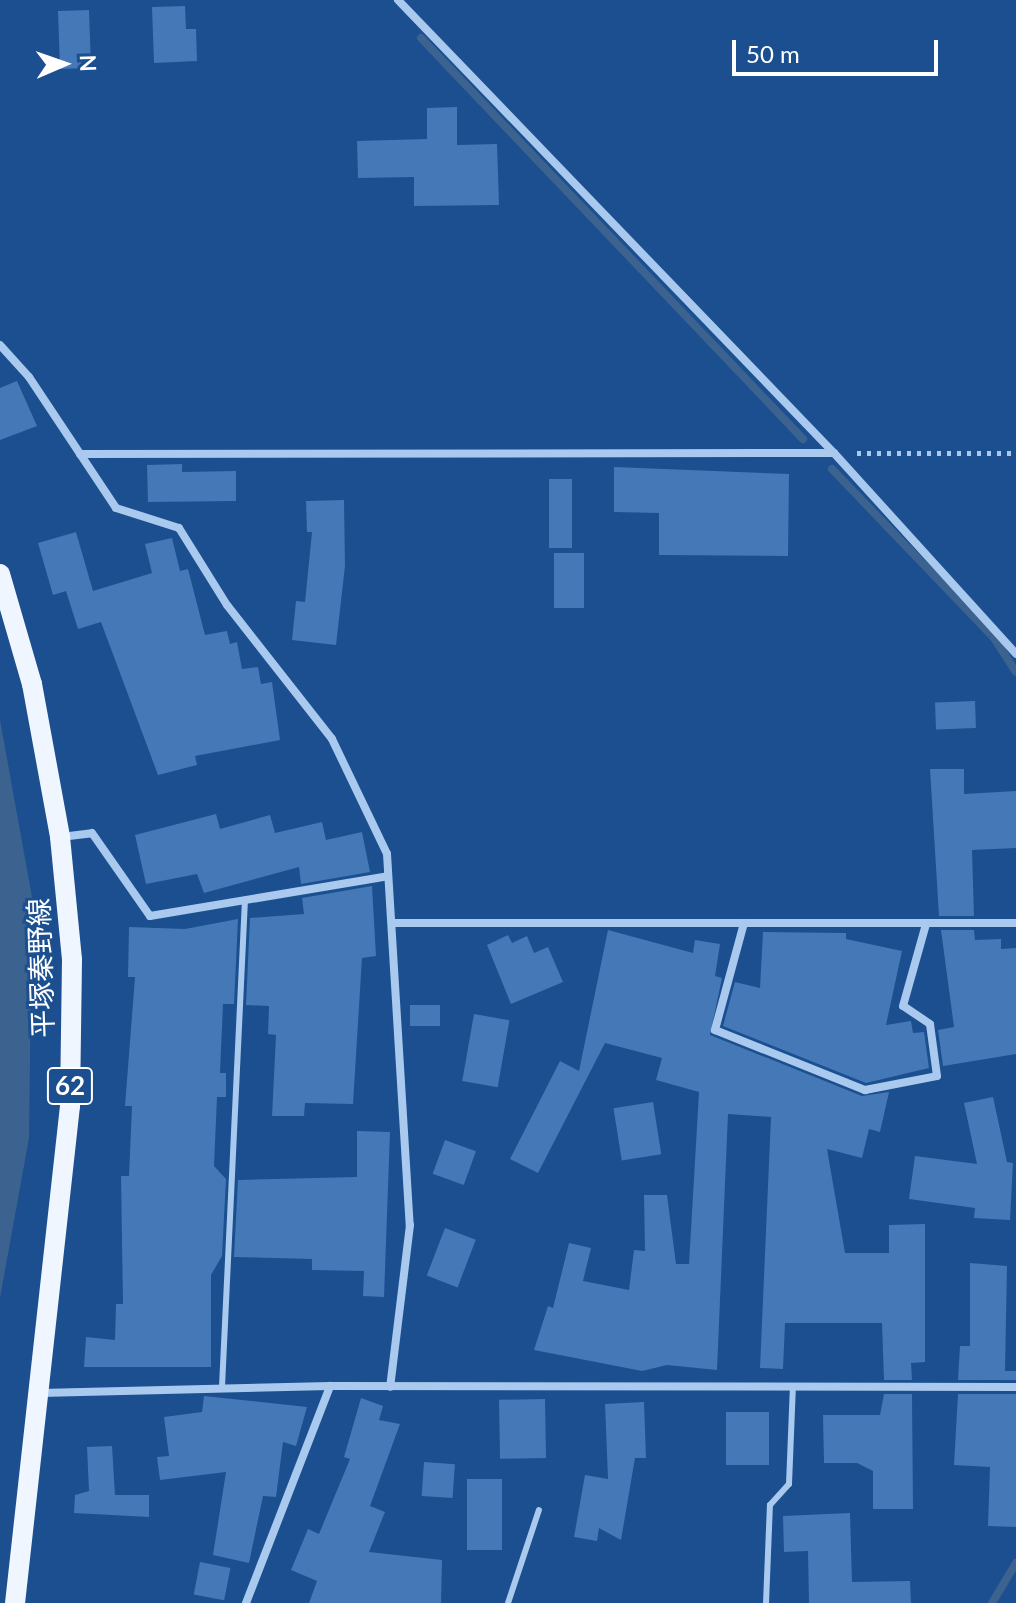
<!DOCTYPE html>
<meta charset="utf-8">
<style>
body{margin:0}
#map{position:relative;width:1016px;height:1603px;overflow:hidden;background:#1b4f8f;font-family:Lato,"Noto Sans JP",sans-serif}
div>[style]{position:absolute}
.water>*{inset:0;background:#3c6290}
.stream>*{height:8px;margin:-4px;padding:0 4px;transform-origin:4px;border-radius:4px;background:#3c6290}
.building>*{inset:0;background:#4478b7;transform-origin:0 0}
.path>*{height:5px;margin-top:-2.5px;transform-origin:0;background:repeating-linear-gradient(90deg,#a9c9ee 0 4px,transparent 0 10px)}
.service>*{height:6px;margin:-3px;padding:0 3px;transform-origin:3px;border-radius:3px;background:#a9c9ee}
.minor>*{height:8px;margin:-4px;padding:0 4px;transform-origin:4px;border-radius:4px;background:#a9c9ee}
.primary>*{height:20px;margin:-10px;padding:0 10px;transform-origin:10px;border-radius:10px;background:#f0f6ff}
span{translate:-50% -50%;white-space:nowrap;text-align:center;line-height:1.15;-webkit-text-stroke:6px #1b4f8f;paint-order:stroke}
.shield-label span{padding:2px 6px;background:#1b4f8f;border:2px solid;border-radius:6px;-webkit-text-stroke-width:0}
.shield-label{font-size:26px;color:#fff;font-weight:700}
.street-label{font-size:28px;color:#fff}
.north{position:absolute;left:24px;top:24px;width:80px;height:80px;-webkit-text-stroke:6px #1b4f8f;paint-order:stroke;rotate:88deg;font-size:22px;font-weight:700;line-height:32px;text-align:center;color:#fff}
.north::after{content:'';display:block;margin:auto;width:28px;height:36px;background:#fff;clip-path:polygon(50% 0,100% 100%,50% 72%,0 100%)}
.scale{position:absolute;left:732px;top:40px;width:206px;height:36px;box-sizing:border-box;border:4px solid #fff;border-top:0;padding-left:10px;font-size:24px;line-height:28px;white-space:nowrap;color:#fff;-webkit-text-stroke:6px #1b4f8f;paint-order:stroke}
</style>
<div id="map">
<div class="water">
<i style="clip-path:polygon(0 720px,32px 897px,29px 1138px,0 1298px)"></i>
</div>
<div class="stream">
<i style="left:421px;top:38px;width:554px;rotate:46.39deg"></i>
<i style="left:832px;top:469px;width:234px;rotate:46.2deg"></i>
<i style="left:994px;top:638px;width:40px;rotate:57.1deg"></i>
<i style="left:992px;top:1603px;width:47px;rotate:-59deg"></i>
</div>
<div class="building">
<i style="clip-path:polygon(185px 6px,186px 29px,196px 29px,197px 61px,154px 63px,152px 7px)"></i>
<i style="left:89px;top:10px;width:58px;height:31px;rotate:88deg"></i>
<i style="clip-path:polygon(457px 107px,457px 145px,497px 144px,499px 205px,414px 206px,414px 177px,358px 178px,357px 141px,427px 139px,427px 108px)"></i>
<i style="clip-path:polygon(17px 381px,37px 426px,0 440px,0 388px)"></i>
<i style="clip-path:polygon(182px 464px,182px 472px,236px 471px,236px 501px,148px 502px,147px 465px)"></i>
<i style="clip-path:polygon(614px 467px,789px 474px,788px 556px,659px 555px,659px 513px,614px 512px)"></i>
<i style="left:549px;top:479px;width:23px;height:69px"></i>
<i style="clip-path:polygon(344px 500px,345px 566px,336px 645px,292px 640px,296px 601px,305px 602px,312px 532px,307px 532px,306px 501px)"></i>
<i style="clip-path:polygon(76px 532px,93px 591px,152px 573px,145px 544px,172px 538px,180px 571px,188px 569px,205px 635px,227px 631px,230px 644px,237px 642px,242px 669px,258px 667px,261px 684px,272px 682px,280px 740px,195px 756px,197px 765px,158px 775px,101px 622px,78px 629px,66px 591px,53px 595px,38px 543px)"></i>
<i style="left:554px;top:553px;width:30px;height:55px"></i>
<i style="left:975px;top:701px;width:27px;height:40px;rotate:88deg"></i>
<i style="clip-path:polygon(930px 769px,964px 769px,964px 794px,1016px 791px,1016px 848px,972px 850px,974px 916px,939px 916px)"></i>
<i style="clip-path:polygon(216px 814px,220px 829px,270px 815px,275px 833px,322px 822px,326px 840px,362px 832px,370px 872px,301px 884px,299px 867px,204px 893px,197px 874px,146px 884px,135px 835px)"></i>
<i style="clip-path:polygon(372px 886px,376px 956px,362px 958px,353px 1104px,305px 1103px,304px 1116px,272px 1116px,276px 1035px,268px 1034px,269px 1006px,246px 1005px,250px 918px,304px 914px,302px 898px)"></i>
<i style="clip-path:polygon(238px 919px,234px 1004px,223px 1004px,220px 1073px,226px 1073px,226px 1097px,217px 1097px,214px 1166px,226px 1179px,222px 1256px,211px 1275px,211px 1367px,84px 1367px,86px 1337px,115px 1340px,116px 1304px,123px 1304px,121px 1176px,129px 1176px,132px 1106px,125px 1106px,135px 977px,128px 977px,129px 927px,185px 929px)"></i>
<i style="clip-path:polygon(608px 930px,693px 953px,695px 940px,720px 944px,715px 976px,722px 978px,710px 1035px,862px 1096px,889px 1092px,880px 1132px,869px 1129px,862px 1158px,827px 1149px,845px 1253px,889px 1253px,889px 1225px,925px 1224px,925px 1362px,911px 1363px,912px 1380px,884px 1380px,882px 1323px,785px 1323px,783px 1369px,760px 1368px,771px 1117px,728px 1114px,717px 1370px,667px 1365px,642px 1371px,534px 1350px,548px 1306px,553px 1308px,569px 1243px,591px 1248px,583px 1281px,629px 1290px,634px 1250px,645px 1251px,644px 1195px,667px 1195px,676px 1264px,689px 1264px,699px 1092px,656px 1080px,662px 1058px,605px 1043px,538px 1173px,510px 1159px,560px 1061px,579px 1071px)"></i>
<i style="clip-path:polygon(941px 930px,974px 930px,975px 940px,1001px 939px,1001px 949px,1016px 948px,1016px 1054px,943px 1066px,938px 1030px,954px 1027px)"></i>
<i style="clip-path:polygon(763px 932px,846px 933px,846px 939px,902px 951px,886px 1025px,911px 1021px,913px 1033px,924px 1032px,929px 1068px,866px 1083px,723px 1026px,735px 982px,760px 988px)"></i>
<i style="clip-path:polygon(508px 935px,512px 943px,527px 936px,534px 953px,548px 947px,563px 982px,511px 1004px,487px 945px)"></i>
<i style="left:440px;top:1005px;width:21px;height:30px;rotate:90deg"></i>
<i style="left:474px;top:1014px;width:36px;height:68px;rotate:10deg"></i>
<i style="clip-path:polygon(993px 1097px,1007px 1162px,1013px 1163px,1010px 1220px,974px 1218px,975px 1208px,909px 1199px,915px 1156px,977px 1164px,964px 1103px)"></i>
<i style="left:653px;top:1102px;width:53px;height:40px;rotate:81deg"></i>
<i style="clip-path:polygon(357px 1131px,390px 1132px,384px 1297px,363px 1296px,364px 1271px,312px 1270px,312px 1259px,234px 1257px,238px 1180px,357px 1177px)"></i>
<i style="left:445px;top:1140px;width:33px;height:36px;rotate:20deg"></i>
<i style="left:445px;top:1228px;width:33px;height:51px;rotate:21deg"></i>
<i style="clip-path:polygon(970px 1263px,1007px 1266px,1005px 1371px,1016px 1371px,1016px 1380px,958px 1380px,960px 1346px,970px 1346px)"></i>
<i style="clip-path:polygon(884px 1394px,912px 1394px,913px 1509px,873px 1509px,873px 1471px,857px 1463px,824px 1463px,823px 1415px,880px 1415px)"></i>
<i style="clip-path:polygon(958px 1394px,1016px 1394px,1016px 1527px,988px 1526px,990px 1467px,954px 1465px)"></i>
<i style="clip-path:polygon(204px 1396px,307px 1407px,296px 1446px,283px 1442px,276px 1497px,263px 1496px,249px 1563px,213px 1555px,226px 1472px,160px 1480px,157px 1457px,169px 1456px,164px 1417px,202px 1412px)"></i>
<i style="clip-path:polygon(361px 1398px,383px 1406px,379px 1420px,400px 1424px,370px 1506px,385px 1512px,369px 1552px,442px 1560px,441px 1603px,309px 1603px,317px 1581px,291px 1570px,308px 1529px,319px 1534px,350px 1459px,344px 1457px)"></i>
<i style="left:545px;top:1399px;width:59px;height:46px;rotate:89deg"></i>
<i style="clip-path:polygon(644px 1402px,646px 1458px,635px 1458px,621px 1540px,599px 1528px,597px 1541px,574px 1537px,585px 1475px,608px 1479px,605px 1404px)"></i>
<i style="left:726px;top:1412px;width:43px;height:53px"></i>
<i style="clip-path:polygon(112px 1446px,115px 1495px,149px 1495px,149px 1517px,74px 1513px,75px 1495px,89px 1491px,87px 1447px)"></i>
<i style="left:424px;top:1462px;width:31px;height:34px;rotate:4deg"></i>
<i style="left:467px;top:1479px;width:35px;height:71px"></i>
<i style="clip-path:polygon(850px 1513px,852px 1582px,910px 1581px,911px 1603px,809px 1603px,808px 1551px,784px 1552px,783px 1516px)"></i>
<i style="left:200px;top:1562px;width:31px;height:33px;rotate:11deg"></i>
</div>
<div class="path">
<i style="left:857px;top:453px;width:159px"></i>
</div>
<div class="service">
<i style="left:222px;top:1387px;width:488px;rotate:-87.3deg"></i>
<i style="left:508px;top:1603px;width:98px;rotate:-71.6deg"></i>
<i style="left:766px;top:1603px;width:98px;rotate:-87.7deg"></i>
<i style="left:770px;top:1505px;width:28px;rotate:-48deg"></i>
<i style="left:789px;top:1484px;width:98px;rotate:-87.7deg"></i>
</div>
<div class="minor">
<i style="left:398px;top:0;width:629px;rotate:46.1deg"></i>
<i style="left:834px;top:453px;width:271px;rotate:47.8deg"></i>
<i style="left:0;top:345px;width:43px;rotate:47.8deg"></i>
<i style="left:29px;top:377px;width:157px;rotate:56.4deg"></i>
<i style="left:116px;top:508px;width:66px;rotate:17.6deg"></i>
<i style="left:179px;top:528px;width:91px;rotate:58.1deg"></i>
<i style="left:227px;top:605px;width:170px;rotate:51.9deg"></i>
<i style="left:332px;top:739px;width:127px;rotate:64.4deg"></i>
<i style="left:387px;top:854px;width:372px;rotate:86.5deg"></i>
<i style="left:410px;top:1225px;width:163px;rotate:97deg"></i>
<i style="left:80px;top:454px;width:754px;rotate:-0.08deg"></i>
<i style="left:61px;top:837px;width:31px;rotate:-7deg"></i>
<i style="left:92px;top:833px;width:101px;rotate:55.1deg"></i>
<i style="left:150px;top:916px;width:241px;rotate:-9.5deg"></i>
<i style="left:393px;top:923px;width:623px"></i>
<i style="left:744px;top:923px;width:111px;rotate:105.2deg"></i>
<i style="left:715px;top:1030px;width:162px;rotate:21.8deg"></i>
<i style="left:865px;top:1090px;width:73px;rotate:-11deg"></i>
<i style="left:937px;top:1076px;width:52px;rotate:-97.7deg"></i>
<i style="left:930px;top:1024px;width:32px;rotate:-146deg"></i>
<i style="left:903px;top:1006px;width:85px;rotate:-74.3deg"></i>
<i style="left:41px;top:1393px;width:289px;rotate:-1.4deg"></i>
<i style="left:330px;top:1386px;width:686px;rotate:0.08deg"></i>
<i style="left:246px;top:1603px;width:233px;rotate:-68.8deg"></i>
</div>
<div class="primary">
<i style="left:0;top:574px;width:115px;rotate:73.8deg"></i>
<i style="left:32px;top:684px;width:156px;rotate:79.6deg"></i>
<i style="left:60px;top:837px;width:124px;rotate:84.4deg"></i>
<i style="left:72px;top:960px;width:146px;rotate:90.8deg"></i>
<i style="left:70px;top:1106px;width:500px;rotate:96.31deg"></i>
</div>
<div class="shield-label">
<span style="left:70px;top:1086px">62</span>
</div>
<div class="street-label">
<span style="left:40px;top:968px;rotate:-92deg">平塚秦野線</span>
</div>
<div class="north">N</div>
<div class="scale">50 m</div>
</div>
